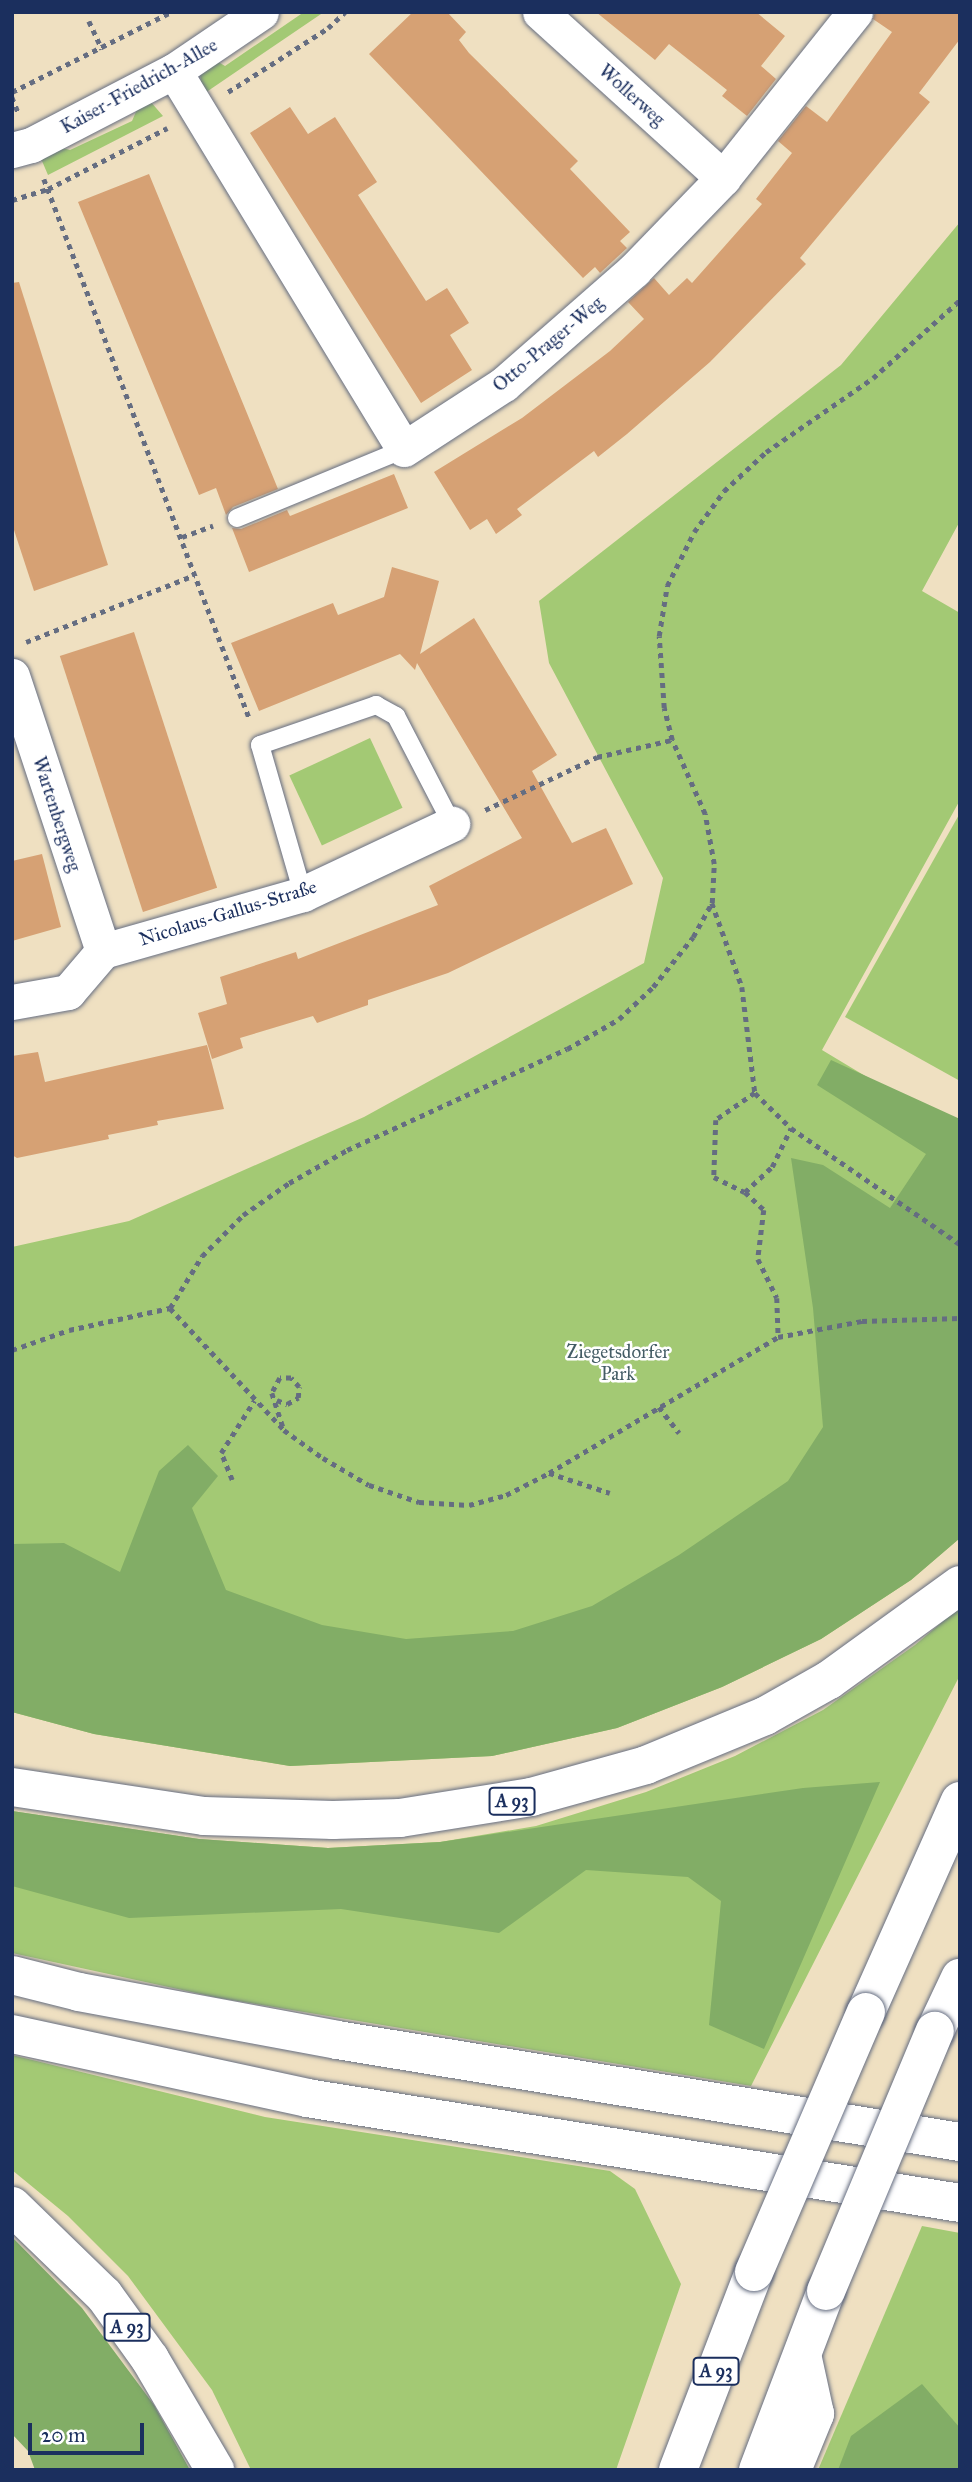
<!DOCTYPE html>
<meta charset="utf-8">
<style>
body{margin:0}
#map{position:relative;width:972px;height:2482px;overflow:hidden;background:#efe0c1;font-family:"IM FELL Great Primer",serif}
div>[style]{position:absolute}
.green>*{inset:0;background:#a3c974;transform-origin:0 0}
.forest>*{inset:0;background:#82ad66}
.building>*{inset:0;background:#d6a174;transform-origin:0 0}
.path>*{height:4.5px;margin-top:-2.25px;transform-origin:0;background:repeating-linear-gradient(90deg,#656d81 0 5px,transparent 0 10px)}
.roads{filter:drop-shadow(0 0 2px #656d81) drop-shadow(0 0 2px #656d81)}
.service>*{height:18px;margin:-9px;padding:0 9px;transform-origin:9px;border-radius:9px;background:#fff}
.minor>*{height:35px;margin:-17.5px;padding:0 17.5px;transform-origin:17.5px;border-radius:17.5px;background:#fff}
.motorway>*{height:38px;margin:-19px;padding:0 19px;transform-origin:19px;border-radius:19px;background:#fff}
.bridges{filter:drop-shadow(0 0 2px #656d81) drop-shadow(0 0 2px #656d81)}
.motorway-bridge>*{height:38px;margin:-19px;padding:0 19px;transform-origin:19px;border-radius:19px;background:#fff}
span{translate:-50% -50%;white-space:nowrap;text-align:center;line-height:1.15;-webkit-text-stroke:5px #fff;paint-order:stroke}
.shield-label span{padding:2px 5px;background:#fff;border:2px solid;border-radius:5px;-webkit-text-stroke-width:0}
.shield-label{font-size:18px;color:#1b2f5e;font-weight:700}
.street-label{font-size:19px;color:#1b2f5e}
.park-label{font-size:19px;color:#445d65}
.frame{position:absolute;inset:0;border:14px solid #1b2f5e;pointer-events:none}
.scale{position:absolute;left:28px;top:2423px;width:116px;height:32px;box-sizing:border-box;border:4px solid #1b2f5e;border-top:0;padding-left:9px;font-size:21px;line-height:24px;white-space:nowrap;color:#1b2f5e;-webkit-text-stroke:5px #fff;paint-order:stroke}
</style>
<div id="map">
<div class="green">
<i style="clip-path:polygon(304px 12px,324px 12px,202px 95px,200px 72px,215px 60px,225px 66px)"></i>
<i style="clip-path:polygon(150px 101px,163px 116px,48px 175px,39px 154px,55px 146px,70px 150px,132px 121px,138px 107px)"></i>
<i style="clip-path:polygon(960px 222px,960px 521px,922px 591px,960px 613px,960px 800px,822px 1050px,960px 1133px,960px 1538px,911px 1580px,821px 1639px,722px 1687px,617px 1728px,492px 1756px,290px 1766px,94px 1734px,12px 1712px,12px 1247px,129px 1221px,364px 1117px,644px 963px,663px 878px,549px 663px,539px 601px,841px 365px)"></i>
<i style="left:370px;top:738px;width:77px;height:89px;rotate:65deg"></i>
<i style="clip-path:polygon(960px 813px,960px 1081px,845px 1017px)"></i>
<i style="clip-path:polygon(960px 1607px,960px 1675px,751px 2086px,219px 1998px,12px 1953px,12px 1811px,199px 1839px,328px 1848px,440px 1842px,536px 1826px,646px 1792px,735px 1756px,823px 1710px,915px 1645px)"></i>
<i style="clip-path:polygon(12px 2055px,265px 2117px,610px 2171px,635px 2189px,681px 2284px,616px 2470px,251px 2470px,212px 2390px,128px 2276px,68px 2216px,12px 2170px)"></i>
<i style="clip-path:polygon(922px 2226px,960px 2233px,960px 2470px,818px 2470px)"></i>
</div>
<div class="forest">
<i style="clip-path:polygon(831px 1060px,960px 1119px,960px 1538px,911px 1580px,821px 1639px,722px 1687px,617px 1728px,492px 1756px,290px 1766px,94px 1734px,12px 1712px,12px 1544px,64px 1543px,120px 1572px,159px 1471px,188px 1445px,218px 1476px,192px 1508px,226px 1590px,322px 1625px,406px 1639px,513px 1631px,592px 1606px,679px 1555px,788px 1481px,823px 1427px,813px 1308px,791px 1158px,823px 1165px,890px 1208px,926px 1154px,817px 1085px)"></i>
<i style="clip-path:polygon(880px 1782px,764px 2049px,709px 2025px,721px 1901px,688px 1877px,586px 1870px,499px 1933px,341px 1909px,129px 1918px,12px 1886px,12px 1811px,199px 1839px,328px 1848px,440px 1842px,803px 1788px)"></i>
<i style="clip-path:polygon(12px 2237px,82px 2308px,154px 2405px,190px 2470px,35px 2470px,28px 2451px,12px 2434px)"></i>
<i style="clip-path:polygon(922px 2384px,960px 2428px,960px 2470px,838px 2470px,851px 2436px)"></i>
</div>
<div class="building">
<i style="clip-path:polygon(413px 12px,447px 12px,466px 32px,459px 40px,469px 53px,578px 161px,570px 169px,630px 232px,620px 241px,627px 248px,600px 273px,595px 267px,583px 278px,369px 54px)"></i>
<i style="clip-path:polygon(596px 12px,756px 12px,785px 36px,761px 66px,776px 79px,747px 116px,722px 96px,727px 90px,669px 44px,655px 60px)"></i>
<i style="clip-path:polygon(875px 12px,960px 12px,960px 39px,919px 93px,930px 102px,800px 258px,806px 264px,710px 362px,627px 434px,598px 457px,594px 451px,517px 509px,522px 515px,496px 534px,487px 519px,470px 530px,434px 472px,522px 418px,610px 351px,644px 319px,628px 302px,654px 278px,669px 295px,687px 278px,692px 283px,762px 204px,756px 199px,792px 153px,778px 141px,806px 106px,827px 122px,892px 32px,873px 19px)"></i>
<i style="clip-path:polygon(290px 107px,308px 134px,335px 117px,377px 182px,358px 195px,426px 301px,447px 288px,469px 323px,450px 335px,472px 370px,421px 403px,250px 133px)"></i>
<i style="clip-path:polygon(149px 174px,278px 489px,233px 507px,226px 515px,216px 488px,199px 495px,78px 202px)"></i>
<i style="clip-path:polygon(19px 282px,108px 565px,34px 591px,12px 524px,12px 283px)"></i>
<i style="clip-path:polygon(394px 474px,408px 508px,249px 572px,232px 528px,241px 529px,287px 510px,290px 516px)"></i>
<i style="clip-path:polygon(392px 567px,439px 581px,420px 654px,474px 618px,557px 755px,532px 771px,572px 843px,606px 828px,633px 884px,448px 973px,368px 1000px,368px 1005px,317px 1023px,313px 1016px,240px 1038px,243px 1048px,212px 1059px,198px 1013px,227px 1004px,220px 977px,296px 952px,298px 959px,438px 905px,429px 886px,522px 838px,417px 663px,415px 670px,400px 654px,259px 711px,231px 643px,333px 603px,338px 615px,384px 597px)"></i>
<i style="left:134px;top:632px;width:269px;height:78px;rotate:72deg"></i>
<i style="clip-path:polygon(42px 854px,61px 927px,12px 941px,12px 861px)"></i>
<i style="clip-path:polygon(207px 1045px,224px 1109px,157px 1121px,158px 1125px,108px 1135px,109px 1139px,17px 1158px,12px 1155px,12px 1056px,38px 1052px,45px 1082px)"></i>
</div>
<div class="path">
<i style="left:89px;top:21px;width:31px;rotate:65deg"></i>
<i style="left:12px;top:92px;width:178px;rotate:-26.7deg"></i>
<i style="left:228px;top:92px;width:119px;rotate:-32.6deg"></i>
<i style="left:328px;top:28px;width:23px;rotate:-43deg"></i>
<i style="left:12px;top:97px;width:16px;rotate:68deg"></i>
<i style="left:44px;top:179px;width:579px;rotate:69.15deg"></i>
<i style="left:12px;top:200px;width:38px;rotate:-17deg"></i>
<i style="left:48px;top:189px;width:134px;rotate:-27.1deg"></i>
<i style="left:182px;top:537px;width:33px;rotate:-20deg"></i>
<i style="left:26px;top:642px;width:181px;rotate:-21.7deg"></i>
<i style="left:485px;top:810px;width:124px;rotate:-25.3deg"></i>
<i style="left:597px;top:757px;width:77px;rotate:-12.8deg"></i>
<i style="left:712px;top:903px;width:89px;rotate:70.3deg"></i>
<i style="left:742px;top:987px;width:107px;rotate:83deg"></i>
<i style="left:755px;top:1093px;width:50px;rotate:44.2deg"></i>
<i style="left:791px;top:1128px;width:205px;rotate:34.5deg"></i>
<i style="left:755px;top:1093px;width:47px;rotate:145.3deg"></i>
<i style="left:716px;top:1120px;width:57px;rotate:92deg"></i>
<i style="left:714px;top:1177px;width:34px;rotate:26deg"></i>
<i style="left:745px;top:1192px;width:37px;rotate:-43deg"></i>
<i style="left:772px;top:1167px;width:43px;rotate:-64deg"></i>
<i style="left:745px;top:1192px;width:26px;rotate:43deg"></i>
<i style="left:764px;top:1210px;width:49px;rotate:97deg"></i>
<i style="left:758px;top:1259px;width:43px;rotate:64deg"></i>
<i style="left:777px;top:1298px;width:38px;rotate:88deg"></i>
<i style="left:170px;top:1308px;width:167px;rotate:46.9deg"></i>
<i style="left:284px;top:1430px;width:48px;rotate:35.7deg"></i>
<i style="left:323px;top:1458px;width:53px;rotate:30.4deg"></i>
<i style="left:369px;top:1485px;width:53px;rotate:18.8deg"></i>
<i style="left:419px;top:1502px;width:50px;rotate:3.4deg"></i>
<i style="left:469px;top:1505px;width:38px;rotate:-15deg"></i>
<i style="left:506px;top:1495px;width:48px;rotate:-27.1deg"></i>
<i style="left:549px;top:1473px;width:266px;rotate:-30.7deg"></i>
<i style="left:778px;top:1337px;width:86px;rotate:-10.8deg"></i>
<i style="left:862px;top:1321px;width:98px;rotate:-1.8deg"></i>
<i style="left:12px;top:1350px;width:60px;rotate:-19.3deg"></i>
<i style="left:69px;top:1330px;width:103px;rotate:-12.3deg"></i>
<i style="left:170px;top:1308px;width:61px;rotate:-58.4deg"></i>
<i style="left:202px;top:1256px;width:58px;rotate:-45deg"></i>
<i style="left:243px;top:1215px;width:56px;rotate:-34.8deg"></i>
<i style="left:289px;top:1183px;width:67px;rotate:-29.6deg"></i>
<i style="left:347px;top:1150px;width:242px;rotate:-24.7deg"></i>
<i style="left:567px;top:1049px;width:60px;rotate:-30deg"></i>
<i style="left:619px;top:1019px;width:47px;rotate:-43.3deg"></i>
<i style="left:653px;top:987px;width:64px;rotate:-51.3deg"></i>
<i style="left:693px;top:937px;width:39px;rotate:-61deg"></i>
<i style="left:712px;top:903px;width:39px;rotate:-87deg"></i>
<i style="left:714px;top:864px;width:51px;rotate:-100.2deg"></i>
<i style="left:705px;top:814px;width:81px;rotate:-114deg"></i>
<i style="left:672px;top:740px;width:33px;rotate:-104deg"></i>
<i style="left:664px;top:708px;width:72px;rotate:-94deg"></i>
<i style="left:659px;top:636px;width:51px;rotate:-80.9deg"></i>
<i style="left:667px;top:586px;width:60px;rotate:-63.4deg"></i>
<i style="left:694px;top:532px;width:51px;rotate:-53.8deg"></i>
<i style="left:724px;top:491px;width:57px;rotate:-42.9deg"></i>
<i style="left:766px;top:452px;width:130px;rotate:-34.7deg"></i>
<i style="left:873px;top:378px;width:117px;rotate:-41.9deg"></i>
<i style="left:277px;top:1400px;width:11px;rotate:22deg"></i>
<i style="left:287px;top:1404px;width:13px;rotate:-29deg"></i>
<i style="left:298px;top:1398px;width:11px;rotate:-85deg"></i>
<i style="left:299px;top:1387px;width:12px;rotate:-132deg"></i>
<i style="left:291px;top:1378px;width:11px;rotate:180deg"></i>
<i style="left:280px;top:1378px;width:17px;rotate:118deg"></i>
<i style="left:272px;top:1393px;width:38px;rotate:72deg"></i>
<i style="left:659px;top:1407px;width:33px;rotate:52deg"></i>
<i style="left:549px;top:1473px;width:64px;rotate:18.2deg"></i>
<i style="left:232px;top:1480px;width:29px;rotate:-112deg"></i>
<i style="left:221px;top:1453px;width:62px;rotate:-57.6deg"></i>
</div>
<div class="roads">
<div class="service">
<i style="left:237px;top:518px;width:181px;rotate:-22.4deg"></i>
<i style="left:303px;top:894px;width:155px;rotate:-106.1deg"></i>
<i style="left:260px;top:745px;width:123px;rotate:-19deg"></i>
<i style="left:376px;top:705px;width:23px;rotate:29deg"></i>
<i style="left:396px;top:716px;width:122px;rotate:62.6deg"></i>
</div>
<div class="minor">
<i style="left:540px;top:12px;width:247px;rotate:42.2deg"></i>
<i style="left:174px;top:71px;width:442px;rotate:58.7deg"></i>
<i style="left:404px;top:449px;width:119px;rotate:-33deg"></i>
<i style="left:504px;top:384px;width:173px;rotate:-41.2deg"></i>
<i style="left:634px;top:270px;width:128px;rotate:-45.9deg"></i>
<i style="left:723px;top:178px;width:212px;rotate:-51.5deg"></i>
<i style="left:12px;top:150px;width:20px;rotate:-15deg"></i>
<i style="left:31px;top:145px;width:161px;rotate:-27.4deg"></i>
<i style="left:174px;top:71px;width:105px;rotate:-34.1deg"></i>
<i style="left:12px;top:676px;width:290px;rotate:71.7deg"></i>
<i style="left:12px;top:1002px;width:57px;rotate:-10.1deg"></i>
<i style="left:68px;top:992px;width:54px;rotate:-49.5deg"></i>
<i style="left:103px;top:951px;width:208px;rotate:-15.9deg"></i>
<i style="left:303px;top:894px;width:165px;rotate:-25.2deg"></i>
</div>
<div class="motorway">
<i style="left:12px;top:1787px;width:194px;rotate:8.6deg"></i>
<i style="left:204px;top:1816px;width:129px;rotate:1.8deg"></i>
<i style="left:333px;top:1820px;width:67px;rotate:-1.7deg"></i>
<i style="left:400px;top:1818px;width:133px;rotate:-9.1deg"></i>
<i style="left:531px;top:1797px;width:119px;rotate:-15.5deg"></i>
<i style="left:646px;top:1765px;width:129px;rotate:-22.4deg"></i>
<i style="left:765px;top:1716px;width:73px;rotate:-29.4deg"></i>
<i style="left:829px;top:1680px;width:162px;rotate:-35.9deg"></i>
<i style="left:12px;top:1975px;width:69px;rotate:14.2deg"></i>
<i style="left:79px;top:1992px;width:262px;rotate:10.5deg"></i>
<i style="left:337px;top:2040px;width:631px;rotate:9.3deg"></i>
<i style="left:866px;top:2012px;width:231px;rotate:-66deg"></i>
<i style="left:935px;top:2031px;width:59px;rotate:-64.7deg"></i>
<i style="left:12px;top:2034px;width:302px;rotate:12.2deg"></i>
<i style="left:307px;top:2098px;width:661px;rotate:9.13deg"></i>
<i style="left:12px;top:2206px;width:128px;rotate:44.1deg"></i>
<i style="left:104px;top:2295px;width:79px;rotate:54.3deg"></i>
<i style="left:150px;top:2359px;width:129px;rotate:59.6deg"></i>
<i style="left:678px;top:2470px;width:212px;rotate:-69deg"></i>
<i style="left:758px;top:2470px;width:191px;rotate:-69.2deg"></i>
<i style="left:792px;top:2470px;width:61px;rotate:-67.7deg"></i>
<i style="left:815px;top:2414px;width:56px;rotate:-102.3deg"></i>
</div>
</div>
<div class="bridges">
<div class="motorway-bridge">
<i style="left:754px;top:2272px;width:283px;rotate:-66.7deg"></i>
<i style="left:826px;top:2291px;width:282px;rotate:-67.3deg"></i>
</div>
</div>
<div class="shield-label">
<span style="left:512px;top:1801px">A 93</span>
<span style="left:127px;top:2327px">A 93</span>
<span style="left:716px;top:2371px">A 93</span>
</div>
<div class="street-label">
<span style="left:139px;top:86px;rotate:-29deg">Kaiser-Friedrich-Allee</span>
<span style="left:632px;top:95px;rotate:42deg">Wollerweg</span>
<span style="left:548px;top:344px;rotate:-40deg">Otto-Prager-Weg</span>
<span style="left:57px;top:814px;rotate:72deg">Wartenbergweg</span>
<span style="left:228px;top:913px;rotate:-17deg">Nicolaus-Gallus-Straße</span>
</div>
<div class="park-label">
<span style="left:618px;top:1363px">Ziegetsdorfer<br>Park</span>
</div>
<div class="frame"></div>
<div class="scale">20 m</div>
</div>
